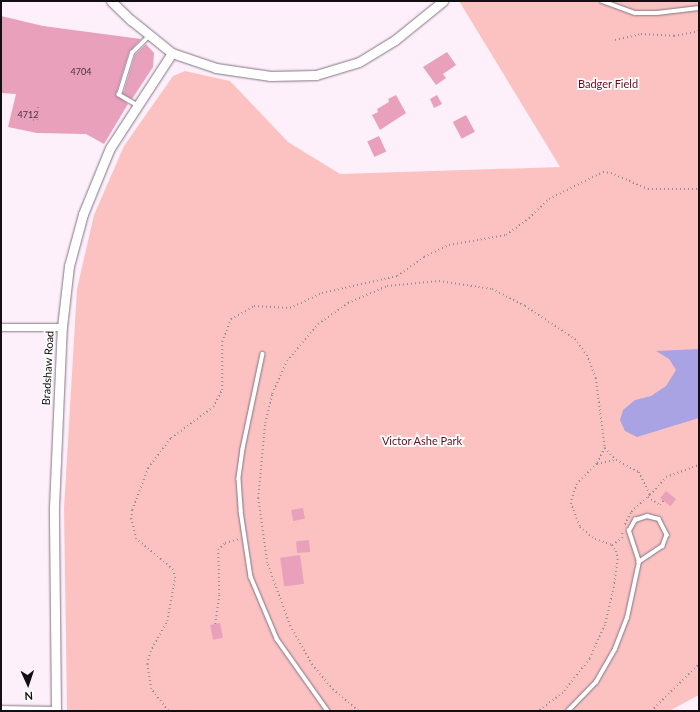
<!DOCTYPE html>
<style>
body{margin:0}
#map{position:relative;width:700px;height:712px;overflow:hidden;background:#fef0fb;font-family:Lato,sans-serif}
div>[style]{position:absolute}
.green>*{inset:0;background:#fcc2c2}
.water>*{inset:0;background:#a9a3e4}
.building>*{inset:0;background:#e8a0bb;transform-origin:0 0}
.path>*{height:1.5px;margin-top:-0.75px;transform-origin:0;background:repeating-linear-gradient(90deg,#978d95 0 1px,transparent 0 4px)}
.roads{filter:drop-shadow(0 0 1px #827580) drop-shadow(0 0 1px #827580)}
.service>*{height:3.5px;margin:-1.75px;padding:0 1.75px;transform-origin:1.75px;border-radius:1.75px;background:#fff}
.minor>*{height:7px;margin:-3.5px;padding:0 3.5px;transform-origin:3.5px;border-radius:3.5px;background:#fff}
.tertiary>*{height:9px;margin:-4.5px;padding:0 4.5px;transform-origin:4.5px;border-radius:4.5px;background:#fff}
span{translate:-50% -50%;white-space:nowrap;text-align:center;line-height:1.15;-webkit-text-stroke:3.5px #fff;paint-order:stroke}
.number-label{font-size:9px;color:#48323c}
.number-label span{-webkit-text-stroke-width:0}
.park-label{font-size:11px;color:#670b1d}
.street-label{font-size:11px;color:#130e12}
.frame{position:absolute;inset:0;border:2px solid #130e12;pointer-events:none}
.north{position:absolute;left:8px;top:664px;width:40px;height:40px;-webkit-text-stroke:3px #fff;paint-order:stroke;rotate:177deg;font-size:11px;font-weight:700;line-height:16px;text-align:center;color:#130e12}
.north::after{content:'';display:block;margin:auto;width:14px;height:18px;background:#130e12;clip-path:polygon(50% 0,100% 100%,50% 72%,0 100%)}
</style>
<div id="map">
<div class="green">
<i style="clip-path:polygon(459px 1px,699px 1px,699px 695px,669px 711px,67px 711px,64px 508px,77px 289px,94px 215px,124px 146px,173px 76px,185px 71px,230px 81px,288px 142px,340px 174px,560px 167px)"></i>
</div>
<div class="water">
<i style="clip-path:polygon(699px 349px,699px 418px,637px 437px,625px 431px,620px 420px,623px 410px,635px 400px,651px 396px,666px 386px,676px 370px,669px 359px,656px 351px)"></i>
</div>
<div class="building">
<i style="clip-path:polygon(1px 16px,43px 26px,141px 39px,129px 52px,116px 94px,128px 104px,104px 144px,86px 134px,37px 133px,8px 127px,16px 94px,1px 93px)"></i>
<i style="clip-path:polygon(146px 44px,154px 53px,153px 67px,132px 99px,123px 94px,135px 55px)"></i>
<i style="clip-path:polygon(447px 52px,456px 65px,443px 74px,446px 78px,436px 85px,423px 67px)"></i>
<i style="clip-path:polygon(396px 95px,406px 113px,380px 130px,372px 115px,378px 112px,377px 109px,389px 102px,388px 99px)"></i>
<i style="clip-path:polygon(437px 95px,442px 104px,434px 108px,430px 99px)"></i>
<i style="left:466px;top:115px;width:19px;height:15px;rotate:62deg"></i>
<i style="left:379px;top:136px;width:17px;height:13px;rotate:65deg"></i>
<i style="left:666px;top:491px;width:13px;height:9px;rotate:39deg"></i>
<i style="left:303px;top:508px;width:11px;height:12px;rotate:80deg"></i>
<i style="left:309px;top:540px;width:12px;height:13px;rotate:85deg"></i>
<i style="left:300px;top:555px;width:29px;height:20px;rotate:82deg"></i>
<i style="left:220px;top:623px;width:15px;height:10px;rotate:79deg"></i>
</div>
<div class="path">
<i style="left:615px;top:40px;width:27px;rotate:-13deg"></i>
<i style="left:641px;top:34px;width:33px;rotate:3deg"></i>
<i style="left:674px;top:36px;width:25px;rotate:-11deg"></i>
<i style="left:33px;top:120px;width:4px"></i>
<i style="left:37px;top:120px;width:15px;rotate:-86deg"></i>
<i style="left:605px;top:448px;width:16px;rotate:47deg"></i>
<i style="left:616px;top:460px;width:26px;rotate:28deg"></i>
<i style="left:639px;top:472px;width:25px;rotate:64deg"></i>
<i style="left:650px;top:495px;width:26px;rotate:137deg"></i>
<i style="left:631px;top:513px;width:16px;rotate:117deg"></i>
<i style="left:597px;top:464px;width:18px;rotate:-13deg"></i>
<i style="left:650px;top:495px;width:24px;rotate:-48deg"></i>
<i style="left:666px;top:477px;width:35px;rotate:-20deg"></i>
<i style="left:648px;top:497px;width:14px;rotate:34deg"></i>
<i style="left:660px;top:505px;width:6px;rotate:-51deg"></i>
<i style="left:612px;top:545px;width:12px;rotate:-35deg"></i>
<i style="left:622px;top:538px;width:6px;rotate:-90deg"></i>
<i style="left:215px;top:624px;width:30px;rotate:-82deg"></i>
<i style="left:219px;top:594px;width:44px;rotate:-91.3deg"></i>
<i style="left:218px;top:550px;width:10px;rotate:-45deg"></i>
<i style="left:225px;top:543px;width:15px;rotate:-16deg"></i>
<i style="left:168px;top:711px;width:28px;rotate:-128deg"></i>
<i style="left:151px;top:689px;width:25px;rotate:-99deg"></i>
<i style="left:147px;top:664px;width:12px;rotate:-76deg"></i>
<i style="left:150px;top:652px;width:35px;rotate:-61deg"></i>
<i style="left:167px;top:621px;width:44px;rotate:-79.5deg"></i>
<i style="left:175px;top:578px;width:8px;rotate:-104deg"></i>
<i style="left:173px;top:570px;width:48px;rotate:-140deg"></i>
<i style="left:136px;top:539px;width:21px;rotate:-104deg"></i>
<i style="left:131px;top:519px;width:9px;rotate:-84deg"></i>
<i style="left:132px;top:510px;width:45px;rotate:-69.1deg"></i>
<i style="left:148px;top:468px;width:38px;rotate:-53deg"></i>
<i style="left:171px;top:438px;width:52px;rotate:-36.4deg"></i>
<i style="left:213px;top:407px;width:19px;rotate:-62deg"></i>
<i style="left:222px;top:390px;width:48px;rotate:-90deg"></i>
<i style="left:222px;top:342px;width:25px;rotate:-69deg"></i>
<i style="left:231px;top:319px;width:26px;rotate:-29deg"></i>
<i style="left:254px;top:306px;width:36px;rotate:3deg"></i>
<i style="left:290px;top:308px;width:35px;rotate:-25deg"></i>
<i style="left:322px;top:293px;width:77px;rotate:-12.8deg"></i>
<i style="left:397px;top:276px;width:33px;rotate:-35deg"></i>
<i style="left:424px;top:257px;width:28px;rotate:-26deg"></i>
<i style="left:449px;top:245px;width:58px;rotate:-10deg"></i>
<i style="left:506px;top:235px;width:29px;rotate:-36deg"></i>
<i style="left:529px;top:218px;width:28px;rotate:-44deg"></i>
<i style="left:549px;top:199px;width:60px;rotate:-26.6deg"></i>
<i style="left:603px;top:172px;width:8px;rotate:7deg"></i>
<i style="left:611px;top:173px;width:40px;rotate:23.4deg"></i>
<i style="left:648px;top:189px;width:51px"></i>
<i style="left:358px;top:711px;width:33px;rotate:-140deg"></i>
<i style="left:333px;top:690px;width:33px;rotate:-130deg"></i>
<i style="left:312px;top:665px;width:45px;rotate:-119.4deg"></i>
<i style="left:290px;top:626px;width:67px;rotate:-110.1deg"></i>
<i style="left:267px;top:563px;width:66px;rotate:-97.9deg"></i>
<i style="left:258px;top:498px;width:75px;rotate:-84.7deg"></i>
<i style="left:265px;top:423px;width:30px;rotate:-76deg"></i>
<i style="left:272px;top:394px;width:36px;rotate:-66deg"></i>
<i style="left:287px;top:361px;width:48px;rotate:-50deg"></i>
<i style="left:318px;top:324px;width:37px;rotate:-35deg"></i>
<i style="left:348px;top:303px;width:43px;rotate:-23.6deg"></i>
<i style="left:387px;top:286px;width:52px;rotate:-5.5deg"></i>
<i style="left:439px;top:281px;width:54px;rotate:8.6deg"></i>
<i style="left:492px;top:289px;width:37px;rotate:27deg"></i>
<i style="left:525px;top:306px;width:60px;rotate:33.4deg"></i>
<i style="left:575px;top:339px;width:20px;rotate:53deg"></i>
<i style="left:587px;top:355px;width:25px;rotate:69deg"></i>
<i style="left:596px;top:378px;width:71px;rotate:82.7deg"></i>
<i style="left:605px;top:448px;width:18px;rotate:117deg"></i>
<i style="left:597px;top:464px;width:28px;rotate:135deg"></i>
<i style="left:577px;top:484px;width:20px;rotate:108deg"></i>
<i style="left:571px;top:503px;width:26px;rotate:69deg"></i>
<i style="left:580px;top:527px;width:19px;rotate:39deg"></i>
<i style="left:595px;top:539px;width:18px;rotate:19deg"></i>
<i style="left:612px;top:545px;width:7px;rotate:56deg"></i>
<i style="left:616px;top:551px;width:8px;rotate:76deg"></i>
<i style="left:618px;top:559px;width:28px;rotate:98deg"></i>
<i style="left:614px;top:587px;width:39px;rotate:103deg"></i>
<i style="left:605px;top:625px;width:37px;rotate:114deg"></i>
<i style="left:590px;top:659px;width:43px;rotate:128.5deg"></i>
<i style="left:563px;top:693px;width:30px;rotate:143deg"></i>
<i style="left:651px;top:711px;width:67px;rotate:-44.4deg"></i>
</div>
<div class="roads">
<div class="service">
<i style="left:602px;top:1px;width:35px;rotate:20deg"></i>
<i style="left:635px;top:13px;width:22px"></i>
<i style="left:657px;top:13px;width:42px;rotate:-6.8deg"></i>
<i style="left:136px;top:105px;width:20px;rotate:-150deg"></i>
<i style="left:119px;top:95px;width:44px;rotate:-72.8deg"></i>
<i style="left:132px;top:53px;width:24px;rotate:-45deg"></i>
<i style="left:263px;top:354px;width:97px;rotate:101.9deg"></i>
<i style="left:243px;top:449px;width:30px;rotate:98deg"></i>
<i style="left:239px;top:479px;width:32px;rotate:86deg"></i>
<i style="left:241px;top:511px;width:67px;rotate:81.4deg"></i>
<i style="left:251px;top:577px;width:67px;rotate:67.2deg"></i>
<i style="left:277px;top:639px;width:88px;rotate:54.7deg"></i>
<i style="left:647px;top:516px;width:12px;rotate:14deg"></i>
<i style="left:659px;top:519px;width:18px;rotate:63deg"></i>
<i style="left:667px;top:535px;width:12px;rotate:110deg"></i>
<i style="left:663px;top:546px;width:29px;rotate:146deg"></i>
<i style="left:639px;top:562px;width:33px;rotate:-108deg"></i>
<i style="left:629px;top:531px;width:13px;rotate:-61deg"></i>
<i style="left:635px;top:520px;width:13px;rotate:-18deg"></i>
<i style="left:1px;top:708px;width:54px;rotate:1.1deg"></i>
<i style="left:568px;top:711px;width:40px;rotate:-46deg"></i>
<i style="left:596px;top:682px;width:38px;rotate:-60deg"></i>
<i style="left:615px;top:649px;width:33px;rotate:-69deg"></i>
<i style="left:627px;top:618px;width:57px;rotate:-77.9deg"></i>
</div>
<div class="minor">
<i style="left:1px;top:327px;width:61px"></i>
</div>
<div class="tertiary">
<i style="left:111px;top:1px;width:28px;rotate:44deg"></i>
<i style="left:131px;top:20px;width:53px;rotate:38.8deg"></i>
<i style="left:172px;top:53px;width:46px;rotate:18.8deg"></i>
<i style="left:216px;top:68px;width:55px;rotate:8.4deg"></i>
<i style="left:270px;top:76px;width:46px;rotate:-1.2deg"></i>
<i style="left:316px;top:75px;width:45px;rotate:-16.8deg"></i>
<i style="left:359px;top:62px;width:42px;rotate:-31.4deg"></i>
<i style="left:395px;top:40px;width:62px;rotate:-39.1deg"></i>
<i style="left:56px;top:711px;width:204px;rotate:-90.6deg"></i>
<i style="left:54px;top:507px;width:180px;rotate:-87.5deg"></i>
<i style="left:62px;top:327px;width:61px;rotate:-83.5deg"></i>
<i style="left:69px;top:266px;width:54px;rotate:-74.9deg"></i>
<i style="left:83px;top:214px;width:71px;rotate:-67.8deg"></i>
<i style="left:110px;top:148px;width:113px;rotate:-56.9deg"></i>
</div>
</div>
<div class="number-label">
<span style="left:81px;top:72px">4704</span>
<span style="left:28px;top:115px">4712</span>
</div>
<div class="park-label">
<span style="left:608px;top:84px">Badger Field</span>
<span style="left:422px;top:441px">Victor Ashe Park</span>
</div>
<div class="street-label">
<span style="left:48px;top:368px;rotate:-87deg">Bradshaw Road</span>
</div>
<div class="frame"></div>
<div class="north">N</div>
</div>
